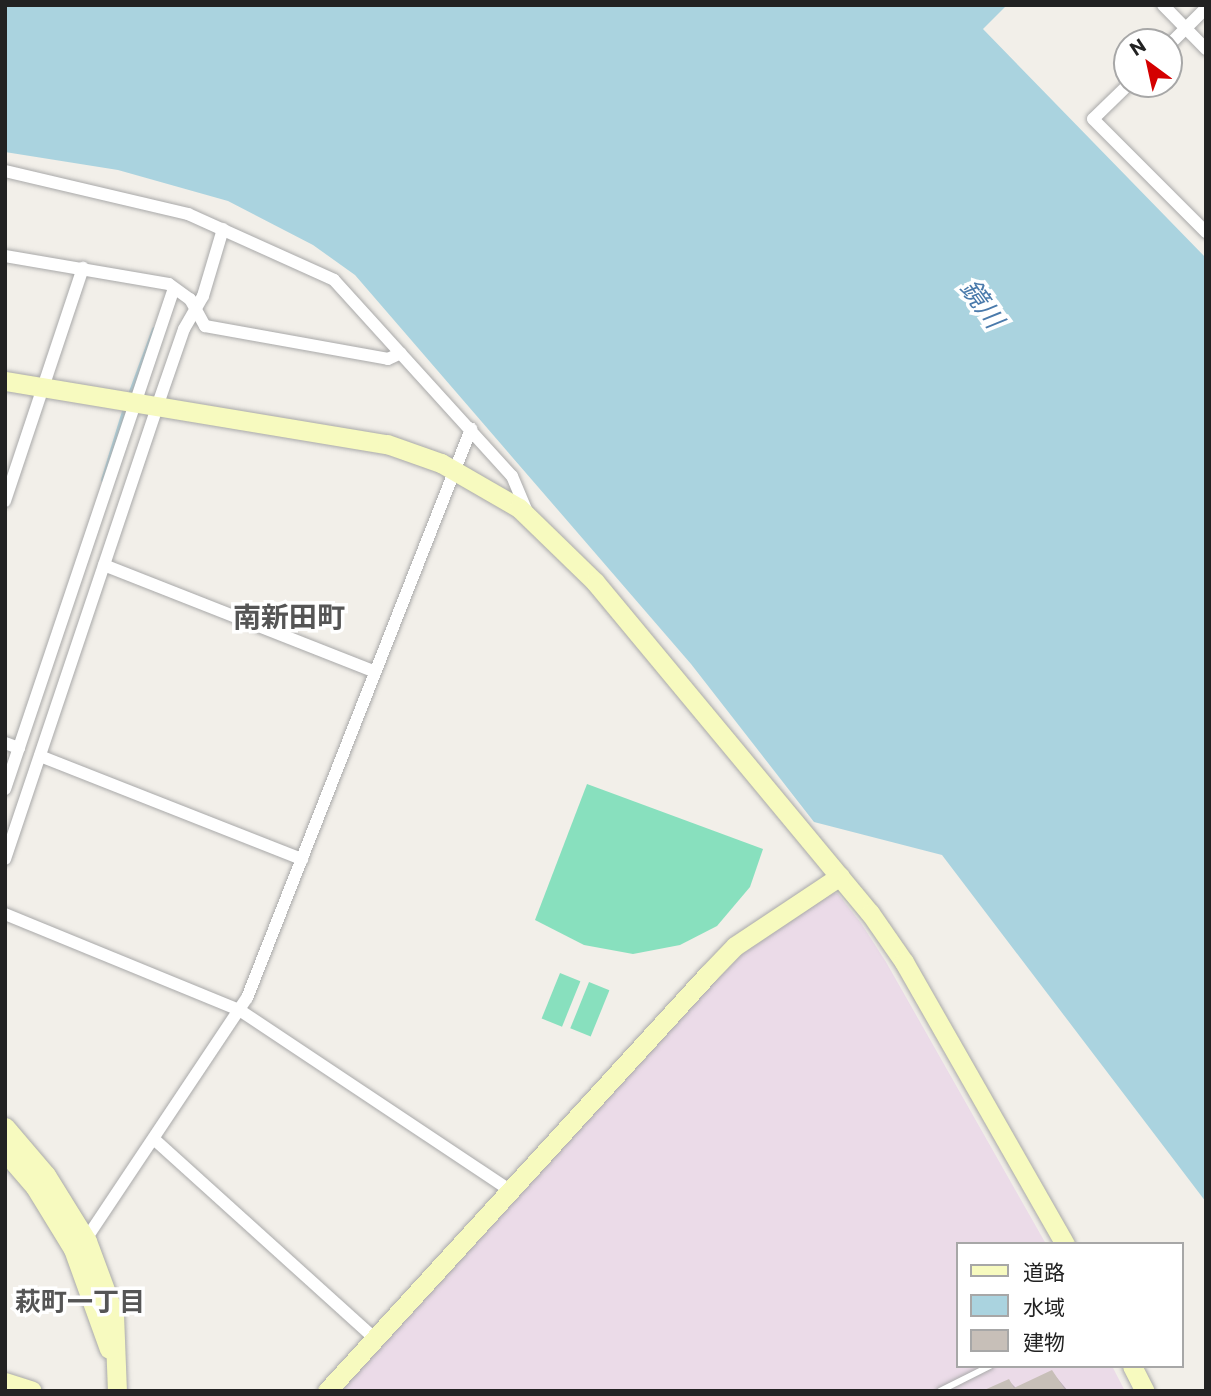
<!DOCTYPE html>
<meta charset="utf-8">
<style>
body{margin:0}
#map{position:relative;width:1211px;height:1396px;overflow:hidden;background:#f2efe9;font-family:Commissioner,"Noto Sans JP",sans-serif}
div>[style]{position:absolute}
.industrial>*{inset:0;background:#ebdbe8}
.pitch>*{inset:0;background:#88e0be;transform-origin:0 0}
.water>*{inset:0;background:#aad3df}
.shadow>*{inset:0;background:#0003}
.stream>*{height:4.5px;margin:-2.25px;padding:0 2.25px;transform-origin:2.25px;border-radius:2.25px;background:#aad3df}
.building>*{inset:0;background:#c7bfb8}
.roads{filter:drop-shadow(0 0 2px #a9a9a9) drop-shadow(0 0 2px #a9a9a9)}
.lane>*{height:6px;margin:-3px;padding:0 3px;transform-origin:3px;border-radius:3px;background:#fff}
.street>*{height:12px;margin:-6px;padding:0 6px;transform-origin:6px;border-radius:6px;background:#fff}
.secondary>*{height:19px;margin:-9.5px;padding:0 9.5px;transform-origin:9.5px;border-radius:9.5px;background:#f7fabf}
span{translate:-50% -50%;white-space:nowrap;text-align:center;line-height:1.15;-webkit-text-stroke:7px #fff;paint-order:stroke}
.water-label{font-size:26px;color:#4a7aab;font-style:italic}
.neighbourhood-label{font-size:26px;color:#555;font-weight:700}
.quarter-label{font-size:28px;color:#555;font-weight:700}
.frame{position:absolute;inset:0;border:7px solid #222;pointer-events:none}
.legend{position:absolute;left:956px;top:1242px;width:228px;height:126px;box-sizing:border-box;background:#fff;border:2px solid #a7a7a7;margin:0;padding:9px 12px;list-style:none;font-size:21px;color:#222}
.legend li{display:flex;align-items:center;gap:14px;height:35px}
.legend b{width:35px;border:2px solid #a7a7a7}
.north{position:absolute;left:1113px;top:28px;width:70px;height:70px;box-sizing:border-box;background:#fff;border:2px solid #a7a7a7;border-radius:50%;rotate:327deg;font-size:19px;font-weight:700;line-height:28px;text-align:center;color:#222}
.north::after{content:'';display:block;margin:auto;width:24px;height:32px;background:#d40000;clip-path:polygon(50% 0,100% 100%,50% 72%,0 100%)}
</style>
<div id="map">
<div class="industrial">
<i style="clip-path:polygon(830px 892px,838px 894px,861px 923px,886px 962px,1046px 1244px,957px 1244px,957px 1366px,1112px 1366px,1125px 1391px,337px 1391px,737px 955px)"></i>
</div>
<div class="pitch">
<i style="clip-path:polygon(587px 784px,763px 849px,750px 887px,717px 926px,680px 945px,633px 954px,584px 945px,535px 920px)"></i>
<i style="left:560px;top:973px;width:22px;height:49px;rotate:22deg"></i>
<i style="left:589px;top:982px;width:22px;height:50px;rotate:22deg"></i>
</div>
<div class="water">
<i style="clip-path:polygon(5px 5px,1007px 5px,983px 29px,1206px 258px,1206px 1202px,942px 855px,814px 822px,691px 664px,355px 275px,313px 245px,228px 201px,118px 170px,5px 152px)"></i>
</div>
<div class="shadow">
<i style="clip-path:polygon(1052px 1372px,1068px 1391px,1001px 1391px,1009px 1381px,1017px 1389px)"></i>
</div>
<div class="stream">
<i style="left:129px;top:397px;width:72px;rotate:-69.8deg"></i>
<i style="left:103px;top:480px;width:78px;rotate:-73deg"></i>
</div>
<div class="building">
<i style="clip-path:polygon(1052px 1370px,1066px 1391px,982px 1391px,1009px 1379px,1014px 1388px)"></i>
</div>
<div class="roads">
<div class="lane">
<i style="left:940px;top:1391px;width:56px;rotate:-26.6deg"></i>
</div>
<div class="street">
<i style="left:1163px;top:5px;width:62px;rotate:45.7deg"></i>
<i style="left:1169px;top:45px;width:52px;rotate:-45deg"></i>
<i style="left:1129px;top:84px;width:50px;rotate:135.8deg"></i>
<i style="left:1093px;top:119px;width:160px;rotate:45deg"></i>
<i style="left:5px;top:171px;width:188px;rotate:13.2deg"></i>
<i style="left:188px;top:214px;width:160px;rotate:24.3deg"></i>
<i style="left:334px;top:280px;width:265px;rotate:47.8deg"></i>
<i style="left:512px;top:476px;width:41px;rotate:67.2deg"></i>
<i style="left:5px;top:256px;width:166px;rotate:9.7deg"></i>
<i style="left:169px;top:284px;width:26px;rotate:36deg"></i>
<i style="left:190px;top:299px;width:31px;rotate:61deg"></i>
<i style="left:205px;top:326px;width:186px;rotate:10.2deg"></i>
<i style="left:388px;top:359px;width:14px;rotate:-25deg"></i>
<i style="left:5px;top:501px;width:246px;rotate:-71.5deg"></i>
<i style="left:104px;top:565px;width:291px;rotate:21.5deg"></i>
<i style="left:5px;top:743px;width:15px;rotate:20deg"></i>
<i style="left:40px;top:756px;width:282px;rotate:21.5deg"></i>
<i style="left:5px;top:789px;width:526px;rotate:-71.36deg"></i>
<i style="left:5px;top:859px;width:480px;rotate:-71.4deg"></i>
<i style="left:158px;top:404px;width:79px;rotate:-70.9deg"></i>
<i style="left:184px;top:329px;width:38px;rotate:-60deg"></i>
<i style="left:203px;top:296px;width:70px;rotate:-73.4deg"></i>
<i style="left:5px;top:914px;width:255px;rotate:22.3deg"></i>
<i style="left:241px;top:1011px;width:324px;rotate:33.7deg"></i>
<i style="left:155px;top:1140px;width:298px;rotate:42.1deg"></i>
<i style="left:84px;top:1242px;width:293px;rotate:-56.3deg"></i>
<i style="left:247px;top:998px;width:612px;rotate:-68.51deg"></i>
</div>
<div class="secondary">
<i style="left:5px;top:381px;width:387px;rotate:9.4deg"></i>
<i style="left:387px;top:444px;width:57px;rotate:19.4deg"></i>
<i style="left:441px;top:463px;width:90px;rotate:30deg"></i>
<i style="left:519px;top:508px;width:106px;rotate:44.2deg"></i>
<i style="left:595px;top:582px;width:430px;rotate:50.3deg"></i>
<i style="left:870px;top:913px;width:60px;rotate:55.2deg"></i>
<i style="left:904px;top:962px;width:325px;rotate:60.3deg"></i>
<i style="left:5px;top:1127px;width:63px;rotate:49.5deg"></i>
<i style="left:46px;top:1175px;width:78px;rotate:58.2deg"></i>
<i style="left:87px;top:1241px;width:78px;rotate:69.7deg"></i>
<i style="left:114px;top:1314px;width:77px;rotate:87.8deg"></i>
<i style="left:5px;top:1152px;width:46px;rotate:49.4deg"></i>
<i style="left:35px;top:1187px;width:73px;rotate:58.5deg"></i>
<i style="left:73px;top:1249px;width:106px;rotate:70.2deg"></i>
<i style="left:1132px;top:1366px;width:28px;rotate:63deg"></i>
<i style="left:5px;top:1382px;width:28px;rotate:18deg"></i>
<i style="left:327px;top:1391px;width:565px;rotate:-47.58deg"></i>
<i style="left:708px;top:974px;width:39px;rotate:-46deg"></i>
<i style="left:735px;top:946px;width:126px;rotate:-33.7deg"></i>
</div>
</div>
<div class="water-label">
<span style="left:983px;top:303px;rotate:54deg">鏡川</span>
</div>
<div class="neighbourhood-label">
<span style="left:80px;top:1301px">萩町一丁目</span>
</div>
<div class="quarter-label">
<span style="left:289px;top:616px">南新田町</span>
</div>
<div class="frame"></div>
<ul class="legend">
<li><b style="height:9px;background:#f7fabf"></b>道路</li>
<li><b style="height:19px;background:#aad3df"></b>水域</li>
<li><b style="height:19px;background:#c7bfb8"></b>建物</li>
</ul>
<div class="north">N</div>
</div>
